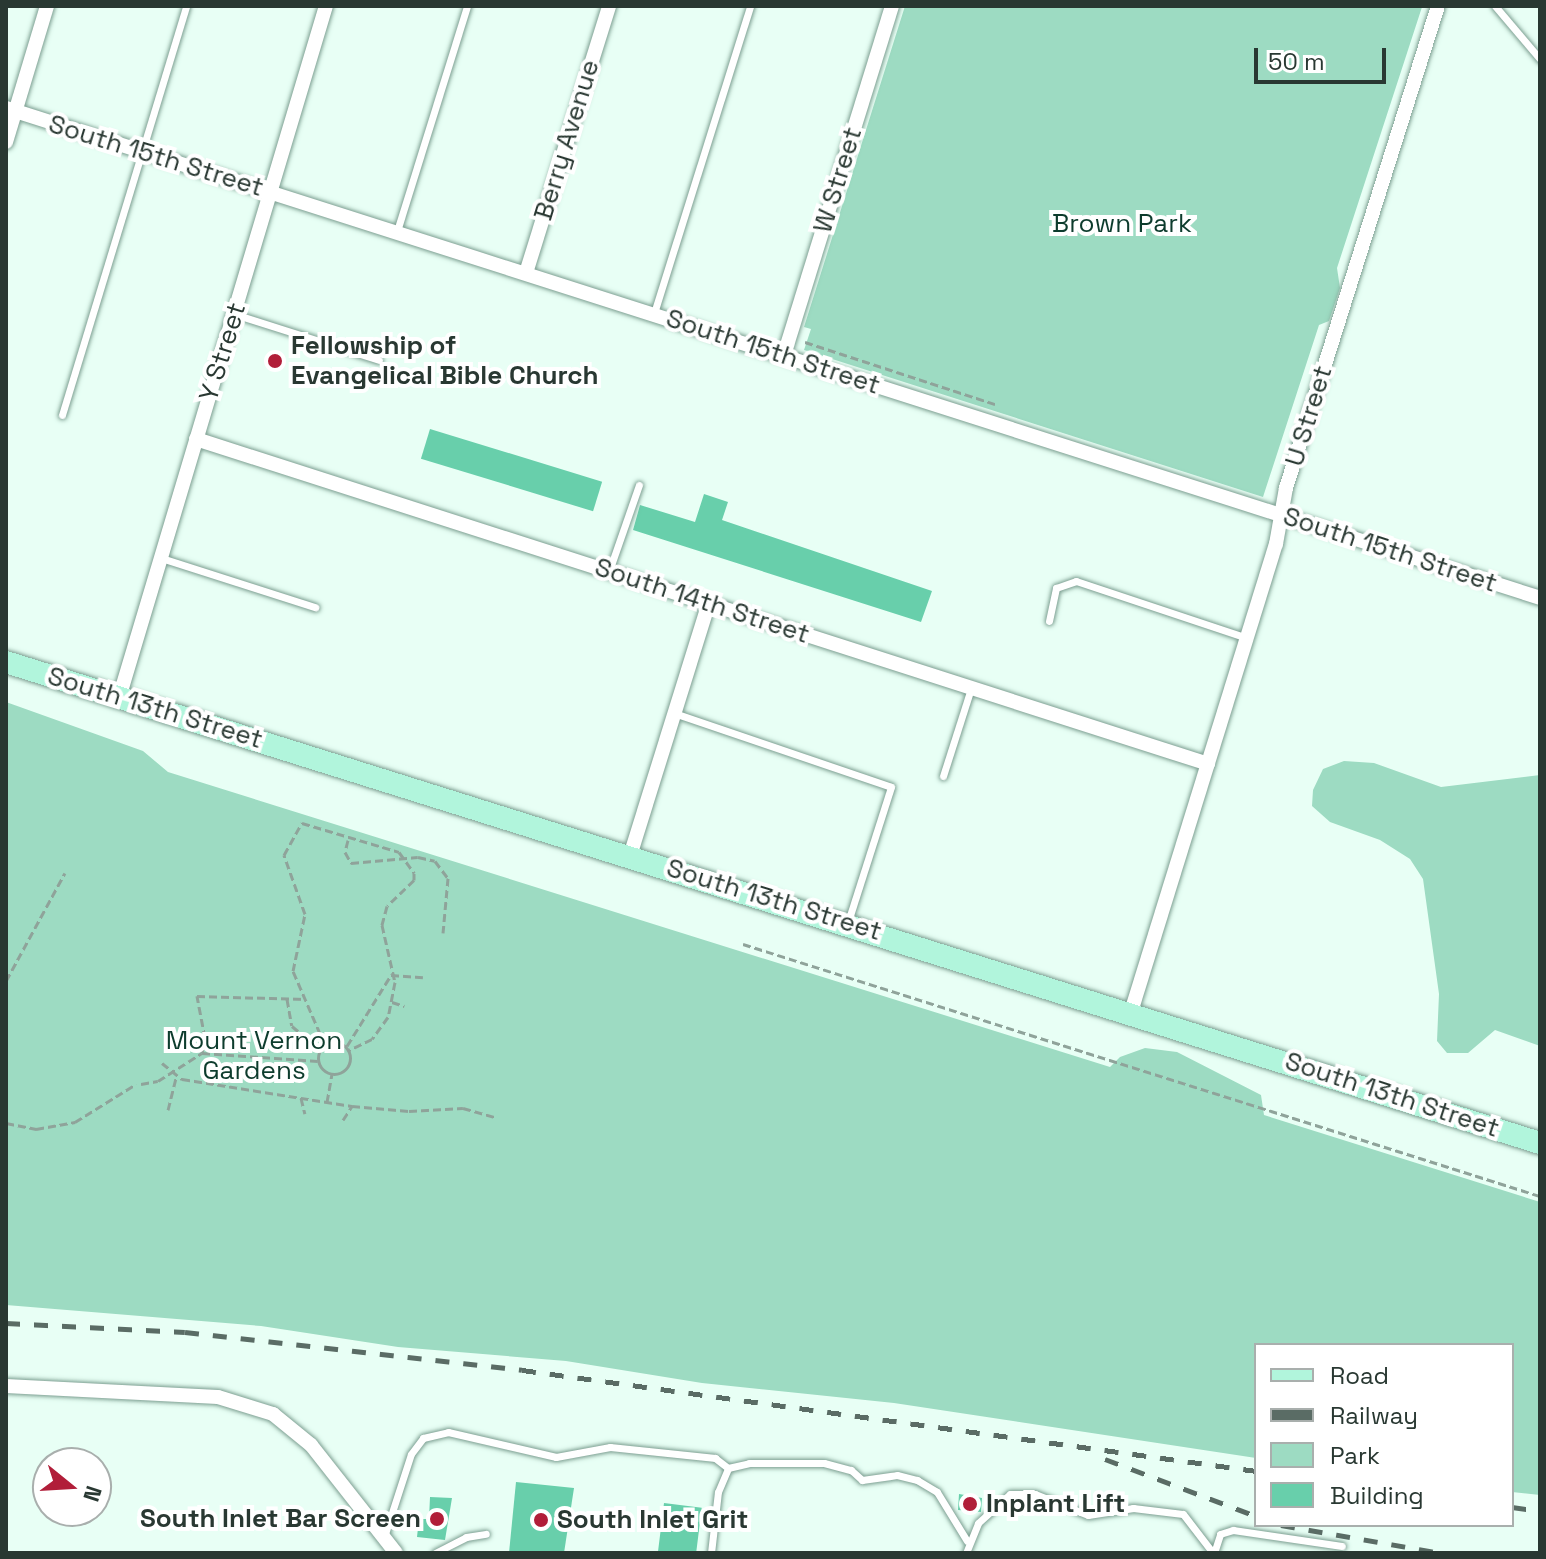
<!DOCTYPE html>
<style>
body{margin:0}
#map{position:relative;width:1546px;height:1559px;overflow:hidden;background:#e8fff5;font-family:"Space Grotesk",sans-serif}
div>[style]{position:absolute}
.green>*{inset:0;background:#9ddbc2}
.building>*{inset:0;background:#68cfab;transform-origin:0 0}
.path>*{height:3px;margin-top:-1.5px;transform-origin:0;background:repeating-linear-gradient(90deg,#8fa39a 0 8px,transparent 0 12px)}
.path>.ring{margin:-1.5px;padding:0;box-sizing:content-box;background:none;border:3px solid #8fa39a;border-radius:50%}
.roads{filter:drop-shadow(0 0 2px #7c9f91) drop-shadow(0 0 2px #7c9f91)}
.lane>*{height:7px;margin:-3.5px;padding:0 3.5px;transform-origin:3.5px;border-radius:3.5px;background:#fff}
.street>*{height:14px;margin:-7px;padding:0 7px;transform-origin:7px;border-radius:7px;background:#fff}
.primary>*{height:22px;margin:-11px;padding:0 11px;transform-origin:11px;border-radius:11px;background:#b1f5dc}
.rail>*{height:5px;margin-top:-2.5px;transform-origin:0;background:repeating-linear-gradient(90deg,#5a6c65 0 14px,transparent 0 28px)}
.dots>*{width:22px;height:22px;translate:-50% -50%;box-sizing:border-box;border:4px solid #fff;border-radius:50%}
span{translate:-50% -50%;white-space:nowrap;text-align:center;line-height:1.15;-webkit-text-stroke:8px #fff;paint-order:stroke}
.street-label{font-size:26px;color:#293832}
.park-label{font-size:26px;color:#0d3c2d}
.poi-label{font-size:26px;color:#293832;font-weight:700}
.left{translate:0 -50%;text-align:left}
.right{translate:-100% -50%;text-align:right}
.frame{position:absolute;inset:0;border:8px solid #293832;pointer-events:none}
.legend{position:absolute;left:1254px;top:1343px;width:260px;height:184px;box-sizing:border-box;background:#fff;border:2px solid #a9afad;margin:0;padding:10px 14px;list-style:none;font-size:24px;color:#293832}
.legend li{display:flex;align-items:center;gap:16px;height:40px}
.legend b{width:40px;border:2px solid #a9afad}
.north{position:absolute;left:32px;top:1447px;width:80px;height:80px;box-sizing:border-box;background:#fff;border:2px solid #a9afad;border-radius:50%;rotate:108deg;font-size:22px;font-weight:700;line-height:32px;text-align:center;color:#293832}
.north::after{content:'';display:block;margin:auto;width:28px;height:36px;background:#b11e39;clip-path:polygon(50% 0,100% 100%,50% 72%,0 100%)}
.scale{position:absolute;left:1254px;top:48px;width:132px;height:36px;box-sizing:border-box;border:4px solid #293832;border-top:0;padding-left:10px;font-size:24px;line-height:28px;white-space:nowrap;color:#293832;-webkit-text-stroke:6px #fff;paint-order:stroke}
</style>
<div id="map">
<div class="green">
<i style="clip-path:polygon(905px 6px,1430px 6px,1422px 7px,1337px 268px,1340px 288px,1329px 321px,1319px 325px,1263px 497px,804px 350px,811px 329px,804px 327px)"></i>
<i style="clip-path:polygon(6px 702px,143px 751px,168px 772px,1110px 1067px,1120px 1057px,1145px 1048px,1177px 1052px,1261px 1095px,1264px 1115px,1540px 1202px,1540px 1495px,1512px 1492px,1512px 1345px,1256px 1345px,1256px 1458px,894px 1403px,702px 1383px,566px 1361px,398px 1347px,261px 1326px,6px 1305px)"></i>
<i style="clip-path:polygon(1344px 761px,1374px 763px,1441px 787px,1540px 775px,1540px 1046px,1495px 1030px,1468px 1053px,1447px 1053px,1437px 1041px,1439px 994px,1423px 879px,1410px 859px,1380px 840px,1330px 822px,1312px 806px,1313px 790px,1323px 769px)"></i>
</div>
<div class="building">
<i style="left:430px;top:429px;width:180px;height:31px;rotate:17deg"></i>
<i style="clip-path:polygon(704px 494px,728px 502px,722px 520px,932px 591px,921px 622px,633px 530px,640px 505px,695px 522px)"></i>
<i style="clip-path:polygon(516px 1482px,574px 1488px,564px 1553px,509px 1553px)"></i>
<i style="clip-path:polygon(959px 1494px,982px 1498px,981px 1512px,958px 1510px)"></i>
<i style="clip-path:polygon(430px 1497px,452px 1498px,445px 1540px,417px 1537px,419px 1519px,429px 1519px)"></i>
<i style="left:664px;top:1503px;width:38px;height:51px;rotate:7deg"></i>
</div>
<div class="path">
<i style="left:805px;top:342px;width:200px;rotate:18.1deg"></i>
<i style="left:348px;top:840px;width:12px;rotate:104deg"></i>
<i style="left:345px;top:852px;width:13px;rotate:61deg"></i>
<i style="left:351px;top:863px;width:67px;rotate:-5.1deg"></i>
<i style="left:418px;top:857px;width:17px;rotate:13deg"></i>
<i style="left:435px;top:861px;width:21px;rotate:53deg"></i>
<i style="left:448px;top:878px;width:55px;rotate:95.2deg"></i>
<i style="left:743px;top:944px;width:836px;rotate:17.55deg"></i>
<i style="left:391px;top:975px;width:32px;rotate:4deg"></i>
<i style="left:6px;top:981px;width:123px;rotate:-61.4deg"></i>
<i style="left:287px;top:999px;width:27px;rotate:80deg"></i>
<i style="left:292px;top:1026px;width:35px;rotate:40deg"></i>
<i style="left:392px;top:1002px;width:13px;rotate:18deg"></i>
<i class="ring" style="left:318px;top:1042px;width:29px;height:29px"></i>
<i style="left:325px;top:1045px;width:81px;rotate:-113.4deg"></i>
<i style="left:293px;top:971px;width:58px;rotate:-78.1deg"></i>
<i style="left:305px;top:914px;width:63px;rotate:-109.6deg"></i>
<i style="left:284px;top:855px;width:37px;rotate:-61deg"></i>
<i style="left:302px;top:823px;width:101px;rotate:16.6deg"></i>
<i style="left:399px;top:852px;width:26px;rotate:54deg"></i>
<i style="left:414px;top:873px;width:7px;rotate:90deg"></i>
<i style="left:414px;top:880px;width:37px;rotate:136deg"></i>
<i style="left:387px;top:906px;width:20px;rotate:105deg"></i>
<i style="left:382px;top:925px;width:58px;rotate:77.2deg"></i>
<i style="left:395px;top:982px;width:36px;rotate:101deg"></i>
<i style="left:388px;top:1017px;width:27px;rotate:126deg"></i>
<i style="left:372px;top:1039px;width:25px;rotate:154deg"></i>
<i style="left:347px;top:1046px;width:84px;rotate:-58.2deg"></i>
<i style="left:202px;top:1053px;width:15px;rotate:-79deg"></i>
<i style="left:205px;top:1038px;width:43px;rotate:-100.8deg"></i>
<i style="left:197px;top:996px;width:109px;rotate:1.6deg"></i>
<i style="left:162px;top:1063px;width:26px;rotate:39deg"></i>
<i style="left:182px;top:1079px;width:172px;rotate:9deg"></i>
<i style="left:352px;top:1106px;width:57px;rotate:5deg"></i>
<i style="left:409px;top:1111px;width:54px;rotate:-3.2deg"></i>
<i style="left:463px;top:1108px;width:35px;rotate:16deg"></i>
<i style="left:141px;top:1084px;width:17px;rotate:-10deg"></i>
<i style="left:158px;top:1081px;width:52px;rotate:-32.5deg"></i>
<i style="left:202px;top:1053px;width:116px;rotate:3.9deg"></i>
<i style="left:301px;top:1098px;width:16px;rotate:76deg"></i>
<i style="left:327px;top:1102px;width:28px;rotate:-80deg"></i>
<i style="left:168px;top:1110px;width:34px;rotate:-76deg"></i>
<i style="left:343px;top:1120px;width:17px;rotate:-57deg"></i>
<i style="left:6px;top:1123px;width:31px;rotate:11deg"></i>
<i style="left:36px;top:1129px;width:40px;rotate:-10deg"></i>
<i style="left:75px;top:1122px;width:72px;rotate:-31.9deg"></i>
</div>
<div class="roads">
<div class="lane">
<i style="left:1495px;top:6px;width:70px;rotate:49.7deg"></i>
<i style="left:397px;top:231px;width:236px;rotate:-72.7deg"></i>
<i style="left:654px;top:313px;width:322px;rotate:-72.6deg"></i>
<i style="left:234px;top:314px;width:152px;rotate:17.6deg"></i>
<i style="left:62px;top:415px;width:427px;rotate:-73.1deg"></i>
<i style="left:161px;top:558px;width:162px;rotate:17.7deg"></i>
<i style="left:609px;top:571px;width:91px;rotate:-70.8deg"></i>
<i style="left:1049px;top:621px;width:34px;rotate:-78deg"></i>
<i style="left:1056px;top:588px;width:21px;rotate:-19deg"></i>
<i style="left:1076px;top:581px;width:180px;rotate:18.4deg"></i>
<i style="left:674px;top:713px;width:229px;rotate:18.8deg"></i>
<i style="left:891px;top:787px;width:142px;rotate:107.7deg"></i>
<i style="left:943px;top:776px;width:92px;rotate:-72.3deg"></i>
<i style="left:384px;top:1537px;width:87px;rotate:-72deg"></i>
<i style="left:411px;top:1454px;width:20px;rotate:-53deg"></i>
<i style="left:423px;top:1438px;width:26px;rotate:-13deg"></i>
<i style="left:448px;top:1432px;width:111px;rotate:13deg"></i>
<i style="left:556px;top:1457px;width:55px;rotate:-10.5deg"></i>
<i style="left:610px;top:1447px;width:106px;rotate:6deg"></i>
<i style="left:715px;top:1458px;width:16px;rotate:38deg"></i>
<i style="left:435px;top:1553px;width:35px;rotate:-27deg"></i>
<i style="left:466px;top:1537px;width:20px;rotate:-9deg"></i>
<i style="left:711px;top:1553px;width:61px;rotate:-83.5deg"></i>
<i style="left:718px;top:1492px;width:26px;rotate:-67deg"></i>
<i style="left:728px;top:1468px;width:22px;rotate:-13deg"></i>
<i style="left:749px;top:1463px;width:75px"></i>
<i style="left:824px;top:1463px;width:28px;rotate:15deg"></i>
<i style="left:851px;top:1470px;width:15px;rotate:42deg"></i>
<i style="left:862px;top:1480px;width:35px;rotate:-8deg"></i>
<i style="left:897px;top:1475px;width:21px;rotate:14deg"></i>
<i style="left:917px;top:1480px;width:23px;rotate:31deg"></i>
<i style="left:937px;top:1492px;width:57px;rotate:58.5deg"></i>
<i style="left:966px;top:1553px;width:32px;rotate:-68deg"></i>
<i style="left:978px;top:1523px;width:43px;rotate:-42.2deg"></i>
<i style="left:1010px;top:1494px;width:25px"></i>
<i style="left:1035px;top:1494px;width:57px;rotate:21.6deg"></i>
<i style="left:1088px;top:1515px;width:46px;rotate:-8.8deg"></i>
<i style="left:1133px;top:1508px;width:50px;rotate:6.8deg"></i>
<i style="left:1183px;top:1514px;width:49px;rotate:52.4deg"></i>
<i style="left:1214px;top:1553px;width:20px;rotate:-72deg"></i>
<i style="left:1220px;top:1534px;width:14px;rotate:-17deg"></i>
<i style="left:1233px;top:1530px;width:110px;rotate:8.4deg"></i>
</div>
<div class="street">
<i style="left:6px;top:108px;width:1610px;rotate:17.71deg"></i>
<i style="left:6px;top:142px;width:142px;rotate:-73.2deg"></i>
<i style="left:526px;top:273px;width:280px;rotate:-72.7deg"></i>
<i style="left:784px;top:355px;width:365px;rotate:-72.8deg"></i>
<i style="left:196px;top:439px;width:1063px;rotate:17.8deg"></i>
<i style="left:119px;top:698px;width:722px;rotate:-73.35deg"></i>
<i style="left:630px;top:856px;width:265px;rotate:-72.7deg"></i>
<i style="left:1131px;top:1012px;width:490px;rotate:-72.8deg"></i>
<i style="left:1276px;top:544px;width:57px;rotate:-79.9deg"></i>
<i style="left:1286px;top:488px;width:505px;rotate:-72.5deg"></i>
<i style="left:6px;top:1386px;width:212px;rotate:3deg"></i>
<i style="left:218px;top:1397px;width:58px;rotate:17.2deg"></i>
<i style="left:273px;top:1414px;width:49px;rotate:39.2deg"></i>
<i style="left:311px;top:1445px;width:137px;rotate:51.8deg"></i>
</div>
<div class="primary">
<i style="left:6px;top:662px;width:1608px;rotate:17.41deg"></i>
</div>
</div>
<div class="rail">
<i style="left:6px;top:1323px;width:179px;rotate:2.9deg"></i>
<i style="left:185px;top:1332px;width:339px;rotate:6.4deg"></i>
<i style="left:522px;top:1370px;width:741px;rotate:7.83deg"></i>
<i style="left:1105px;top:1459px;width:161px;rotate:20.7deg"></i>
<i style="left:1512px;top:1507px;width:28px;rotate:8deg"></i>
<i style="left:1281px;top:1525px;width:162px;rotate:9.9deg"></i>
</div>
<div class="dots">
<i style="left:275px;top:361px;background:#b11e39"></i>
<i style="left:970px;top:1504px;background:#b11e39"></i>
<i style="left:437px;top:1519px;background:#b11e39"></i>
<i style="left:541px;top:1520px;background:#b11e39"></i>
</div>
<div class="street-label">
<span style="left:567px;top:140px;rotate:-73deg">Berry Avenue</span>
<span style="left:156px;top:156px;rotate:17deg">South 15th Street</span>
<span style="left:838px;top:180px;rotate:-73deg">W Street</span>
<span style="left:223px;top:352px;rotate:-73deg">Y Street</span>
<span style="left:773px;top:352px;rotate:18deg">South 15th Street</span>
<span style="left:1309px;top:416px;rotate:-73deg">U Street</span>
<span style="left:1390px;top:550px;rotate:18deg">South 15th Street</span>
<span style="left:702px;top:601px;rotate:18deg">South 14th Street</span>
<span style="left:155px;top:708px;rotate:17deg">South 13th Street</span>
<span style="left:774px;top:900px;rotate:17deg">South 13th Street</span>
<span style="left:1392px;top:1095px;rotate:18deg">South 13th Street</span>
</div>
<div class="park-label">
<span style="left:1122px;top:224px">Brown Park</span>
<span style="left:254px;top:1056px">Mount Vernon<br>Gardens</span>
</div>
<div class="poi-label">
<span class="left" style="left:291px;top:361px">Fellowship of<br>Evangelical Bible Church</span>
<span class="left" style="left:986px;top:1504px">Inplant Lift</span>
<span class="right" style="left:421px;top:1519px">South Inlet Bar Screen</span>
<span class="left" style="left:557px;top:1520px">South Inlet Grit</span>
</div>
<div class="frame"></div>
<ul class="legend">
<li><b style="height:10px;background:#b1f5dc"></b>Road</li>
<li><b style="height:10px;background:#5a6c65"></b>Railway</li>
<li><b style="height:22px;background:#9ddbc2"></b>Park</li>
<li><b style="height:22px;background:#68cfab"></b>Building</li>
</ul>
<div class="north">N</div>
<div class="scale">50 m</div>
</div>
